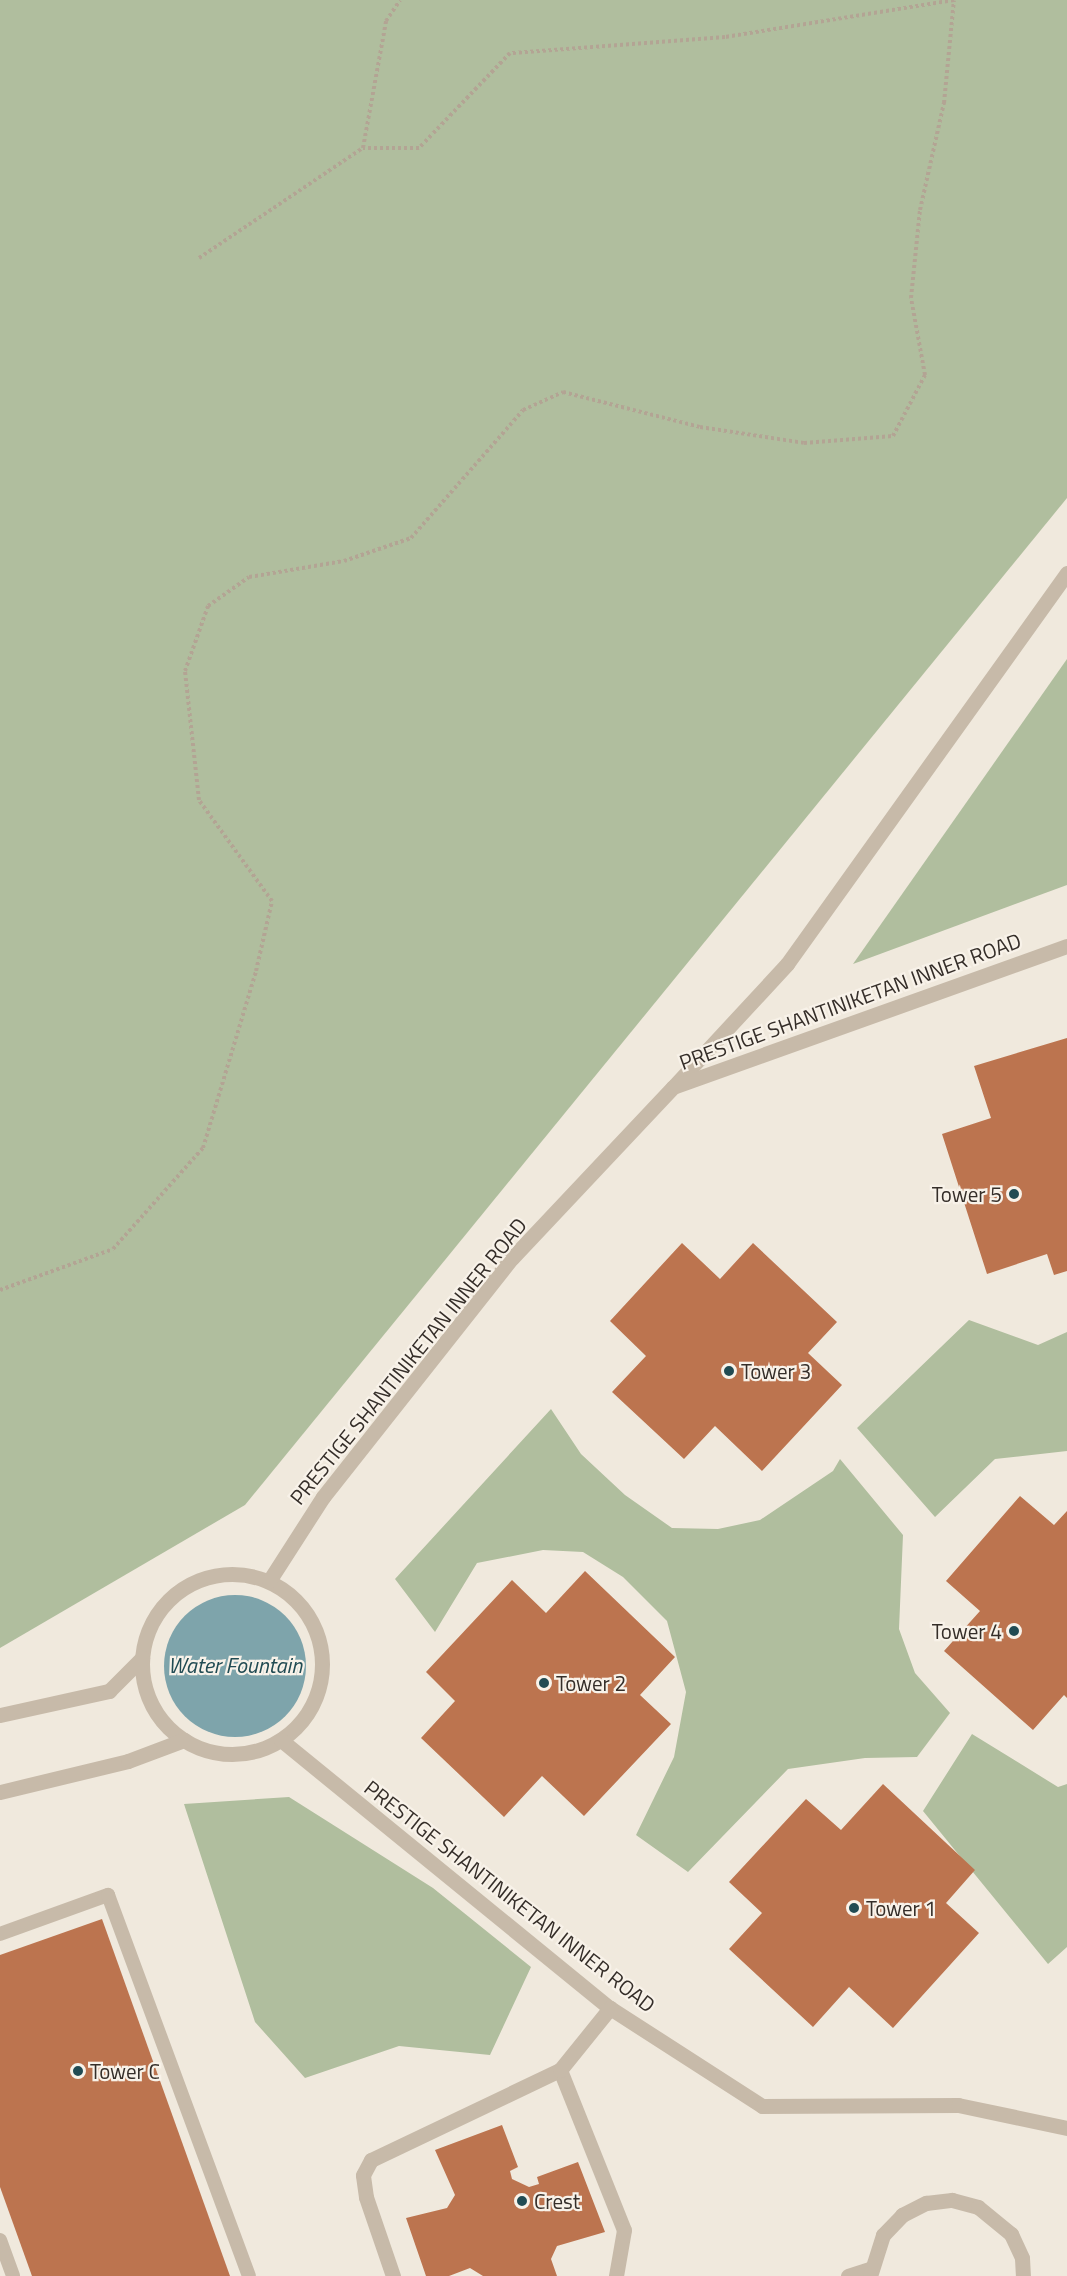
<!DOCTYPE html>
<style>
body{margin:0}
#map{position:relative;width:1067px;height:2276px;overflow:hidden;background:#f0e9dd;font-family:"Titillium Web",sans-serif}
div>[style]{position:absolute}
.green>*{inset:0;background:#b0be9e}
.water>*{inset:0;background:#7ea4ab}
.round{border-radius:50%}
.building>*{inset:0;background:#bc744f}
.path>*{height:4px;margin-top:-2px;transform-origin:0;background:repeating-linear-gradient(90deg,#b3a494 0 3px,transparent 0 6px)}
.service>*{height:14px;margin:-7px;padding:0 7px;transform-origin:7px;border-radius:7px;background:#c7baa9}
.minor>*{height:15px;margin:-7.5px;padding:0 7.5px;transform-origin:7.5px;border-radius:7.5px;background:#c7baa9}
.minor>.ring{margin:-7.5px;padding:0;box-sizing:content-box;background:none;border:15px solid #c7baa9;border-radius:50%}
.dots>*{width:16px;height:16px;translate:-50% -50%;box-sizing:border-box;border:3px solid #f8f2e9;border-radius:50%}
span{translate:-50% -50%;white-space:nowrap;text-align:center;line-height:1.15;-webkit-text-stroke:4.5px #f8f2e9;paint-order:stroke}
.street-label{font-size:21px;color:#352e29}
.poi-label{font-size:21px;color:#352e29}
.right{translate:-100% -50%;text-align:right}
.left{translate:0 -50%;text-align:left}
.water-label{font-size:22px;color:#214b53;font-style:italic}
</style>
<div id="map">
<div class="green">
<i style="clip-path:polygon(0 0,1067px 0,1067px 498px,245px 1505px,0 1648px)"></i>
<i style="clip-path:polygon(1067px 659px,1067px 885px,853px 964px)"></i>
<i style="clip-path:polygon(969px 1320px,1038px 1345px,1067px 1332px,1067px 1451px,995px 1459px,935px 1517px,857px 1428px)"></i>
<i style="clip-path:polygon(551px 1409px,581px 1454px,625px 1495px,672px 1528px,718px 1529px,760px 1520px,833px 1471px,840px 1459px,903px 1535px,899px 1629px,915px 1673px,950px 1713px,917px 1757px,865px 1758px,788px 1769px,688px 1872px,636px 1835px,674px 1757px,686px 1692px,667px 1621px,623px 1577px,583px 1552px,543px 1550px,477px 1563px,435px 1632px,395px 1579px)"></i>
<i style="clip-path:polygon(972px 1734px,1058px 1787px,1067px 1784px,1067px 1947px,1048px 1964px,923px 1811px)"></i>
<i style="clip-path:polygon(289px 1797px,433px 1888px,531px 1967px,490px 2055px,399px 2046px,305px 2078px,255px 2022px,184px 1804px)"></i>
</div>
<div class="water">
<i class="round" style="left:164px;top:1595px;width:142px;height:142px"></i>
</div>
<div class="building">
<i style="clip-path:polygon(1067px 1038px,1067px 1271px,1054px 1275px,1047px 1254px,987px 1274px,942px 1134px,991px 1118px,974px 1066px)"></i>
<i style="clip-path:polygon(682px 1243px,720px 1279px,753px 1243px,837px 1322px,808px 1353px,842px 1385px,762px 1471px,715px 1426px,684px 1459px,612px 1392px,646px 1356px,610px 1321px)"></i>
<i style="clip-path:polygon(1020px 1496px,1054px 1525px,1067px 1511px,1067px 1698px,1064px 1695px,1033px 1730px,944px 1651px,980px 1611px,946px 1581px)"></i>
<i style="clip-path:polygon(585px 1571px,675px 1657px,640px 1695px,671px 1724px,584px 1816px,542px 1776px,504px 1817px,421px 1738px,455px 1701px,426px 1672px,512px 1580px,546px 1613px)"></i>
<i style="clip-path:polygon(883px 1784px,975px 1870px,946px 1903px,979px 1933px,893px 2028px,849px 1987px,813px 2027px,729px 1949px,762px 1913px,729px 1882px,806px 1799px,841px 1830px)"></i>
<i style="clip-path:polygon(102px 1919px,230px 2276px,32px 2276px,0 2187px,0 1955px)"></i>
<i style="clip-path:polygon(502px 2125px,518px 2167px,510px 2171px,512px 2179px,529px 2187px,539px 2184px,537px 2177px,578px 2162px,605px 2232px,557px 2246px,551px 2259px,557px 2276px,483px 2276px,470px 2268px,449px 2276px,426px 2276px,406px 2218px,447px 2208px,455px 2195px,435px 2150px)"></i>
</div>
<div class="path">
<i style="left:199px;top:258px;width:197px;rotate:-33.9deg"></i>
<i style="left:363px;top:148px;width:129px;rotate:-79.7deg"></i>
<i style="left:386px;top:21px;width:25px;rotate:-56deg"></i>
<i style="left:0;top:1290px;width:120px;rotate:-19.9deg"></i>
<i style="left:113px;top:1249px;width:135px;rotate:-48.3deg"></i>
<i style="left:203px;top:1148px;width:185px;rotate:-73.3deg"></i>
<i style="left:256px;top:971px;width:72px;rotate:-77.1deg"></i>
<i style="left:272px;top:901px;width:125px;rotate:-125.9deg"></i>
<i style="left:199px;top:800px;width:130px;rotate:-96.2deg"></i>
<i style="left:185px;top:671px;width:69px;rotate:-70.5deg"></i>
<i style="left:208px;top:606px;width:50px;rotate:-35.3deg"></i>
<i style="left:249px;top:577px;width:96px;rotate:-9.6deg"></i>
<i style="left:344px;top:561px;width:71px;rotate:-18.9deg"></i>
<i style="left:411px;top:538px;width:170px;rotate:-48.8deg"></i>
<i style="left:523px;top:410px;width:44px;rotate:-24.2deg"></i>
<i style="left:563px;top:392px;width:141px;rotate:14.3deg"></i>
<i style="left:700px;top:427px;width:105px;rotate:8.7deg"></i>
<i style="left:804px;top:443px;width:89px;rotate:-4.5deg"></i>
<i style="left:893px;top:436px;width:69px;rotate:-62.3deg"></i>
<i style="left:925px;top:375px;width:78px;rotate:-100.3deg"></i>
<i style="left:911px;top:298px;width:88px;rotate:-84.2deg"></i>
<i style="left:920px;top:210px;width:110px;rotate:-77.4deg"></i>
<i style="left:944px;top:103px;width:103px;rotate:-84.5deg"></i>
<i style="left:954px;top:0;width:232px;rotate:170.8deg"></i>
<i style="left:725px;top:37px;width:216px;rotate:175.7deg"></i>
<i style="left:510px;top:53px;width:132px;rotate:133.8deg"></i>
<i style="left:419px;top:148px;width:56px;rotate:180deg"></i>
</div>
<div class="service">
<i style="left:0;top:1934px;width:115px;rotate:-19.9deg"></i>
<i style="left:108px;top:1895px;width:406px;rotate:69.7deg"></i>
<i style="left:0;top:2240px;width:38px;rotate:70deg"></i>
</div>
<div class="minor">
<i style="left:675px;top:1085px;width:165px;rotate:-47.2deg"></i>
<i style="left:787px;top:964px;width:481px;rotate:-54.4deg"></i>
<i class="ring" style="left:142px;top:1574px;width:165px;height:165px"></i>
<i style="left:269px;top:1581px;width:100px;rotate:-57.3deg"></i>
<i style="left:323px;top:1497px;width:305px;rotate:-51.7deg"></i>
<i style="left:512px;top:1258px;width:235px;rotate:-46.7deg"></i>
<i style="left:673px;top:1087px;width:418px;rotate:-19.7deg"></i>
<i style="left:0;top:1715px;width:112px;rotate:-12.4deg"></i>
<i style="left:109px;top:1691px;width:47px;rotate:-45deg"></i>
<i style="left:281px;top:1740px;width:424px;rotate:39.2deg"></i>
<i style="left:610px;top:2008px;width:181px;rotate:32.8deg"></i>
<i style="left:762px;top:2106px;width:196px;rotate:-0.3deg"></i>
<i style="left:958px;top:2105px;width:111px;rotate:11.9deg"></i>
<i style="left:0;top:1792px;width:132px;rotate:-13.6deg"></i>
<i style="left:128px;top:1761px;width:60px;rotate:-20.6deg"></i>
<i style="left:560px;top:2070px;width:172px;rotate:68.2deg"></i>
<i style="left:624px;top:2230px;width:47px;rotate:99.9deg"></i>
<i style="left:393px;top:2276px;width:83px;rotate:-108.9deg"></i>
<i style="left:366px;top:2197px;width:22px;rotate:-98deg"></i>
<i style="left:363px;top:2175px;width:17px;rotate:-62deg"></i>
<i style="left:371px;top:2160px;width:209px;rotate:-25.5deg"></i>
<i style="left:560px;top:2070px;width:80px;rotate:-51.1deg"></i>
<i style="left:848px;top:2276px;width:22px;rotate:-18deg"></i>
<i style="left:870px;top:2276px;width:43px;rotate:-72.4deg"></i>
<i style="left:883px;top:2235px;width:28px;rotate:-46deg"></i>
<i style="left:902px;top:2215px;width:27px;rotate:-27deg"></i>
<i style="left:926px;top:2203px;width:26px;rotate:-7deg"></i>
<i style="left:952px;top:2200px;width:27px;rotate:15deg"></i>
<i style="left:978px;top:2207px;width:43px;rotate:39.3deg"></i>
<i style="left:1011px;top:2234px;width:26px;rotate:65deg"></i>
<i style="left:1022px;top:2258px;width:18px;rotate:87deg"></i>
</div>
<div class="dots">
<i style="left:1014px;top:1194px;background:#214b53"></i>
<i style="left:729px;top:1371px;background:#214b53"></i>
<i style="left:1014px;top:1631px;background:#214b53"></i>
<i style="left:544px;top:1683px;background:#214b53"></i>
<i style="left:854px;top:1908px;background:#214b53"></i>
<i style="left:78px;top:2071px;background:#214b53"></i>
<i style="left:522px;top:2201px;background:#214b53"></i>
</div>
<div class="street-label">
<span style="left:850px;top:1001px;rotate:-20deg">PRESTIGE SHANTINIKETAN INNER ROAD</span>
<span style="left:408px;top:1361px;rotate:-51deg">PRESTIGE SHANTINIKETAN INNER ROAD</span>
<span style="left:510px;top:1896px;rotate:38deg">PRESTIGE SHANTINIKETAN INNER ROAD</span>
</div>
<div class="poi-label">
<span class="right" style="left:1002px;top:1194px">Tower 5</span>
<span class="left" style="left:741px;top:1371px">Tower 3</span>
<span class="right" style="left:1002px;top:1631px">Tower 4</span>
<span class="left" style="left:556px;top:1683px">Tower 2</span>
<span class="left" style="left:866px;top:1908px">Tower 1</span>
<span class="left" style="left:90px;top:2071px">Tower C</span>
<span class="left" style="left:534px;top:2201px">Crest</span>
</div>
<div class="water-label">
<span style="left:235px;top:1666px">Water Fountain</span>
</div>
</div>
